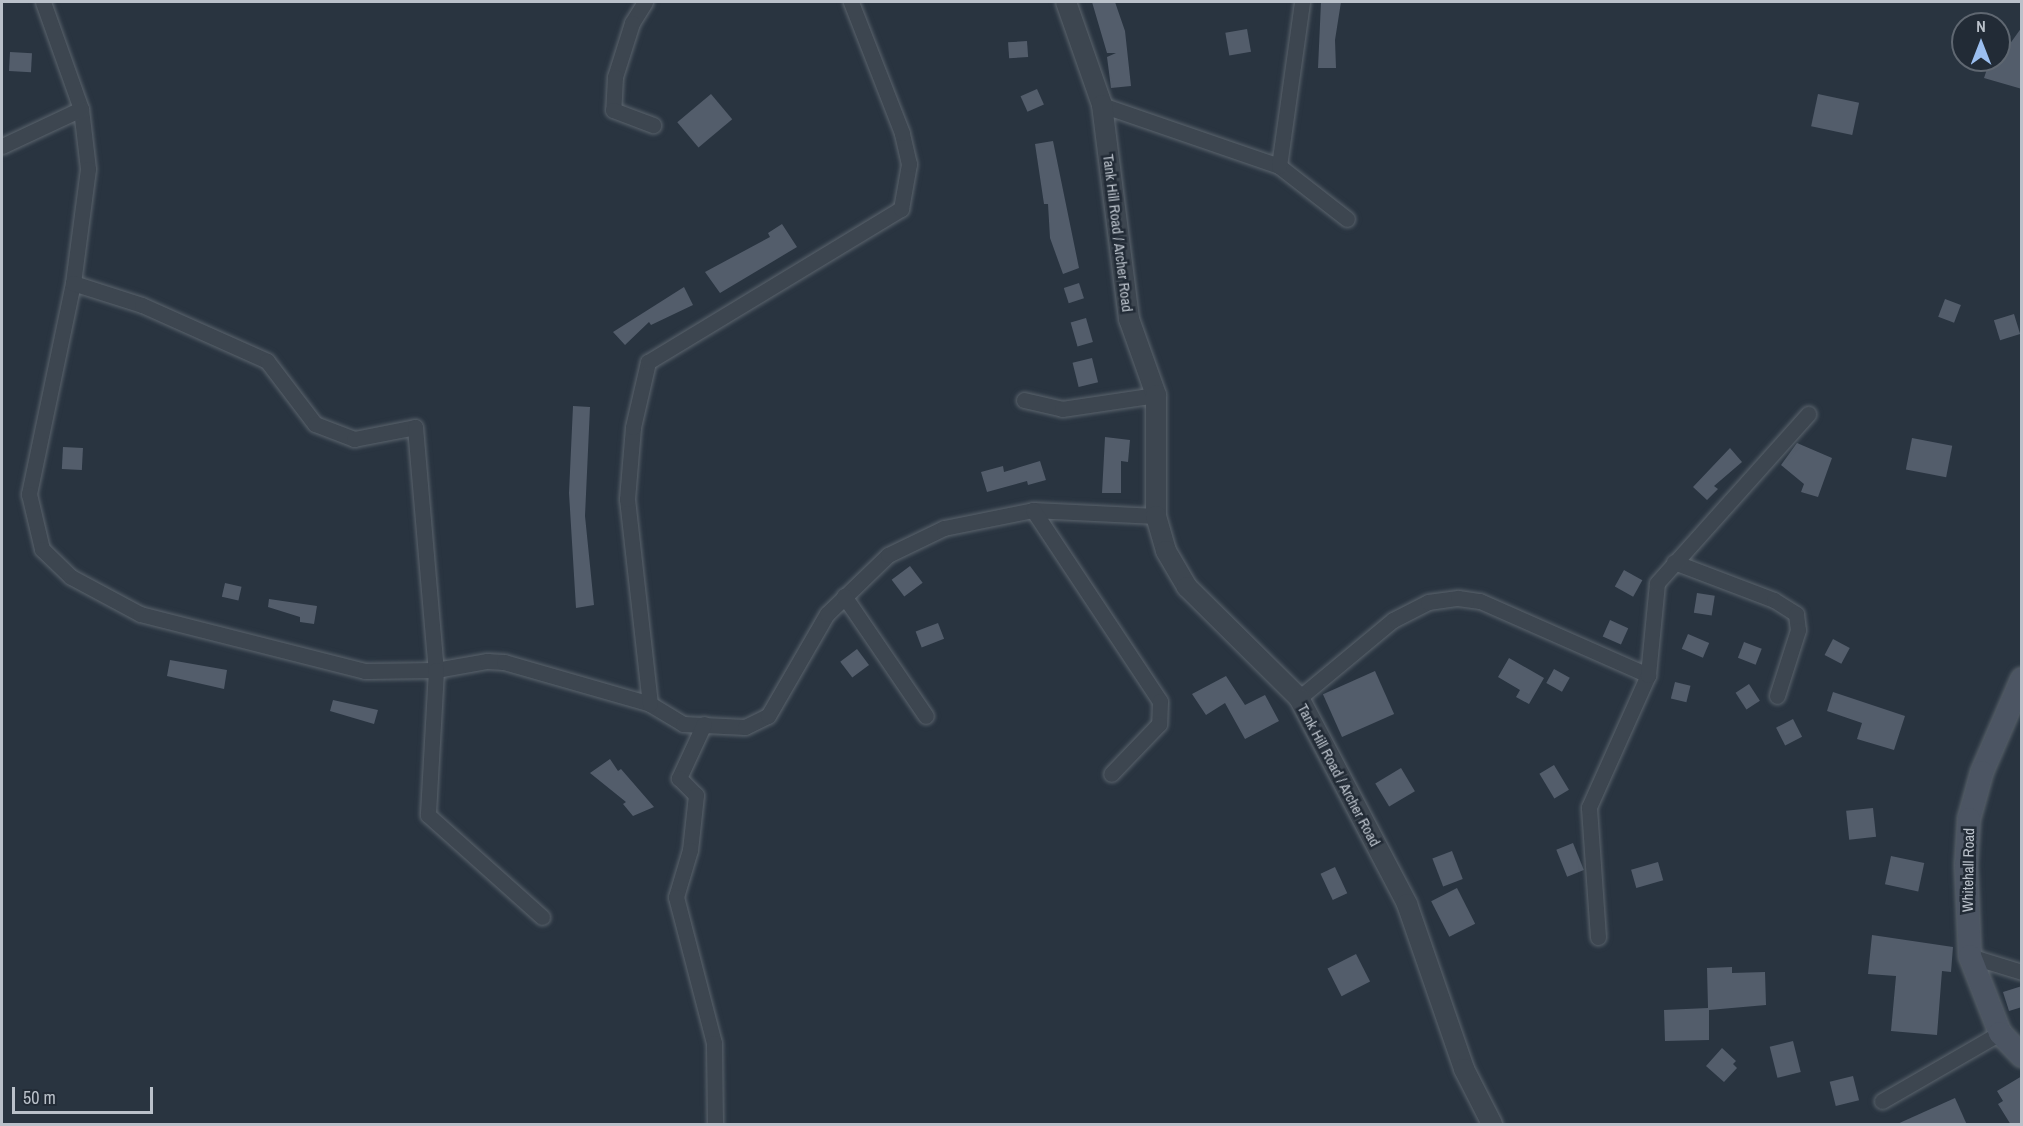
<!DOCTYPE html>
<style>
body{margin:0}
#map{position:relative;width:2023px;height:1126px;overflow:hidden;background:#293440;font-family:"Archivo Narrow",sans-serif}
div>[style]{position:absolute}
.building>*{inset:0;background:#535d6b;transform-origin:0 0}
.roads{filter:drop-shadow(0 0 2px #5b646d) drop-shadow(0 0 2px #5b646d)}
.minor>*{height:15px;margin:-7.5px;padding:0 7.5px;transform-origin:7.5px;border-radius:7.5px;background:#3d4650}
.tertiary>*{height:20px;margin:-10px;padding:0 10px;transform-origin:10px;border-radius:10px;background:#3d4650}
.secondary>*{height:22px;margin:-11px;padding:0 11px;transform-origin:11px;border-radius:11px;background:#4c5563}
span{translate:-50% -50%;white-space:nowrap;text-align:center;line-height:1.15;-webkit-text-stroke:5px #222b36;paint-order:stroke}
.street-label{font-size:15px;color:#bac1ca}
.frame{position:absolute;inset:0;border:3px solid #bac1ca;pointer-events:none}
.north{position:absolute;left:1951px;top:12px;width:60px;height:60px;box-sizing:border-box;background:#222b36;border:2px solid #5f6771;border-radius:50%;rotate:0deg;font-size:16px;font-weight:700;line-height:24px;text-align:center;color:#bac1ca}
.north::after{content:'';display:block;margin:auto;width:21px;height:27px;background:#9bbeef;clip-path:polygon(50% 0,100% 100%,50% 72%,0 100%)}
.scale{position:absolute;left:12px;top:1087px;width:141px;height:27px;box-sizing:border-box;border:3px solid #bac1ca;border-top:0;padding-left:8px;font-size:18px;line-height:21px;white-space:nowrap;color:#bac1ca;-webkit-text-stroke:4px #222b36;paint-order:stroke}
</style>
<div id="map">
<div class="building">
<i style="clip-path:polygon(1092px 2px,1115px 2px,1125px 31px,1131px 86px,1111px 88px,1107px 57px,1116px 53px,1107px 53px)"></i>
<i style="clip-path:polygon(1321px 2px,1341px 2px,1335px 40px,1336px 68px,1318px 68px)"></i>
<i style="clip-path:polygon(2022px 27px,2022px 89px,1984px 78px,1990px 60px,1999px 60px,1999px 51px,2004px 52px)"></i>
<i style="left:1247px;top:29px;width:23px;height:22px;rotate:80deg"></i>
<i style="left:1027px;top:41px;width:16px;height:19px;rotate:86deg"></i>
<i style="left:10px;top:52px;width:22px;height:19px;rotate:3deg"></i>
<i style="left:1037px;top:89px;width:17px;height:18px;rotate:66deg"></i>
<i style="left:711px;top:94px;width:33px;height:44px;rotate:50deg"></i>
<i style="left:1818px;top:94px;width:42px;height:33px;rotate:12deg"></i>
<i style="clip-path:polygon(1053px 141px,1079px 268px,1063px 274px,1050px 238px,1048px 204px,1044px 204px,1035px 144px)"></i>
<i style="clip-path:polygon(782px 224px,797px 247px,720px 293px,705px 272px,770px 237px,768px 233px)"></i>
<i style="left:1079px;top:283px;width:16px;height:16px;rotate:72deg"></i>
<i style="clip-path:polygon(684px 287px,693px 305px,651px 325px,649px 322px,625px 345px,613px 332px)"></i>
<i style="left:1945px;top:299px;width:17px;height:19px;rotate:21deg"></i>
<i style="left:2014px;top:314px;width:21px;height:21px;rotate:73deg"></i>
<i style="left:1086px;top:318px;width:25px;height:16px;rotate:74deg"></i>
<i style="left:1092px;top:358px;width:25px;height:20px;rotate:76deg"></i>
<i style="clip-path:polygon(573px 406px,590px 407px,585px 516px,594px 605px,576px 608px,569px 493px)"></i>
<i style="clip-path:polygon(1105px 437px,1130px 440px,1128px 462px,1121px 461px,1121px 493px,1102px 493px)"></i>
<i style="left:1912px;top:438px;width:41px;height:32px;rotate:11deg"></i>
<i style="clip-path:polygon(1797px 443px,1832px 458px,1818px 497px,1801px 492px,1804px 484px,1781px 465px)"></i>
<i style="left:63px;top:447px;width:20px;height:22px;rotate:3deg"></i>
<i style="clip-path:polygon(1730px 448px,1742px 462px,1714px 486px,1718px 489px,1707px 500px,1693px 487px)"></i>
<i style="clip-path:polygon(1040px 461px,1046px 480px,1028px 485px,1027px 481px,987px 492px,981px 472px,1003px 466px,1004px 472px)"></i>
<i style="left:910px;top:566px;width:21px;height:23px;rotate:53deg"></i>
<i style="left:1624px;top:570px;width:21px;height:19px;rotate:29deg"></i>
<i style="left:225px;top:583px;width:17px;height:14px;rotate:13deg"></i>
<i style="left:1697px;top:593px;width:18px;height:20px;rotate:9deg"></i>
<i style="clip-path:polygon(269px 599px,317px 606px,314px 624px,300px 622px,300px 617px,268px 607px)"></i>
<i style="left:1610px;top:620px;width:20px;height:18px;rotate:24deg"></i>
<i style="left:938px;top:623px;width:17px;height:24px;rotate:69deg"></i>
<i style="left:1688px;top:634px;width:23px;height:16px;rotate:23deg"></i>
<i style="left:1833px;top:639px;width:19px;height:18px;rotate:28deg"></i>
<i style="left:1744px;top:642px;width:19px;height:17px;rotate:21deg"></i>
<i style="left:857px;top:649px;width:20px;height:21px;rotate:53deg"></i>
<i style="clip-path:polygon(1509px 658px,1544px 678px,1529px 704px,1516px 697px,1520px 690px,1498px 677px)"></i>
<i style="clip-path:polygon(170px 660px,227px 670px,224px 689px,167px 676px)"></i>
<i style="left:1554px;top:669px;width:18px;height:16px;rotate:29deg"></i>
<i style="left:1375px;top:671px;width:47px;height:57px;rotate:66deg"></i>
<i style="clip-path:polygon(1226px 676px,1245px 705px,1265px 695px,1279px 721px,1245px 739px,1225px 703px,1206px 715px,1192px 694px)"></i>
<i style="left:1675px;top:682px;width:16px;height:17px;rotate:14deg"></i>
<i style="left:1749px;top:684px;width:20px;height:16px;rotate:57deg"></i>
<i style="clip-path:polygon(1833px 692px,1905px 716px,1894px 750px,1857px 739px,1862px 723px,1827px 711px)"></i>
<i style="clip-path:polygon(333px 700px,378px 710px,374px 724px,330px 711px)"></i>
<i style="left:1793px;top:719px;width:20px;height:19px;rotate:63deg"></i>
<i style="clip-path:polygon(610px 759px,618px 771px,621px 769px,654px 807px,633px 816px,623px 804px,626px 802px,590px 773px)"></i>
<i style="left:1554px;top:765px;width:29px;height:17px;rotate:59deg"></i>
<i style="left:1401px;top:768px;width:27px;height:30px;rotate:59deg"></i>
<i style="left:1873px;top:808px;width:29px;height:27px;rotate:84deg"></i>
<i style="left:1573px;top:843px;width:29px;height:18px;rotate:68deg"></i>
<i style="left:1452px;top:851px;width:30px;height:21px;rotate:69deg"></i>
<i style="left:1891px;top:856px;width:34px;height:29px;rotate:12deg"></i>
<i style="left:1658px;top:862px;width:19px;height:28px;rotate:74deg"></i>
<i style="left:1335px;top:867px;width:29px;height:16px;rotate:65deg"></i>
<i style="left:1457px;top:888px;width:40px;height:29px;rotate:63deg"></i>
<i style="clip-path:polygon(1872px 935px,1953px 947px,1951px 972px,1942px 971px,1937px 1035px,1891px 1031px,1896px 976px,1868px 974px)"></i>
<i style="left:1356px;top:954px;width:31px;height:32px;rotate:63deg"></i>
<i style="clip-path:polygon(1732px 967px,1732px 973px,1765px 972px,1766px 1005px,1709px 1010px,1709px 1040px,1665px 1041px,1664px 1010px,1708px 1008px,1707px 968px)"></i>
<i style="clip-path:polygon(2022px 986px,2022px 1007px,2009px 1011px,2003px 992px)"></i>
<i style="left:1793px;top:1041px;width:32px;height:24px;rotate:76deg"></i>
<i style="clip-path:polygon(1722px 1048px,1736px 1061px,1733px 1064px,1737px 1068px,1724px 1082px,1706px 1066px)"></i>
<i style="left:1853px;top:1076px;width:25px;height:24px;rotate:76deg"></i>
<i style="clip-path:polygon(2022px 1076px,2022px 1125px,2011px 1125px,1998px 1104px,2003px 1101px,1997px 1091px)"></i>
<i style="clip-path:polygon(1955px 1098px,1967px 1125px,1895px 1125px)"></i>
</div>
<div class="roads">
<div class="minor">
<i style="left:43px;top:2px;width:114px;rotate:70.4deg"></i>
<i style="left:81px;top:109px;width:60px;rotate:83.3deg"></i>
<i style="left:88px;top:169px;width:115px;rotate:97.5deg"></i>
<i style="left:73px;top:283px;width:216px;rotate:101.8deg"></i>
<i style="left:29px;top:494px;width:57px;rotate:76.7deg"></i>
<i style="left:42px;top:549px;width:40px;rotate:44deg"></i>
<i style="left:71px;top:577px;width:78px;rotate:28.2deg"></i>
<i style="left:140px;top:614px;width:232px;rotate:14.2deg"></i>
<i style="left:365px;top:671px;width:71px;rotate:-0.8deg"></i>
<i style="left:436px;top:670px;width:52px;rotate:-10deg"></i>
<i style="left:487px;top:661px;width:17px;rotate:3deg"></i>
<i style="left:504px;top:662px;width:152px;rotate:16deg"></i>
<i style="left:650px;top:704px;width:39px;rotate:31deg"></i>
<i style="left:683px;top:724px;width:62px;rotate:2.8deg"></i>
<i style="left:745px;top:727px;width:25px;rotate:-26deg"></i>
<i style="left:768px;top:716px;width:118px;rotate:-60deg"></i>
<i style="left:827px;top:614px;width:85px;rotate:-44deg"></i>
<i style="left:888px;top:555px;width:62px;rotate:-25.7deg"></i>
<i style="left:944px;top:528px;width:91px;rotate:-11.4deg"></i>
<i style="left:1033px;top:510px;width:123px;rotate:2.8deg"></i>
<i style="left:645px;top:2px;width:25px;rotate:122deg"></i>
<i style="left:632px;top:23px;width:57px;rotate:107.5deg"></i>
<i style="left:615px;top:77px;width:33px;rotate:93deg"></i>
<i style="left:613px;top:110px;width:43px;rotate:20.6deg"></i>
<i style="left:1102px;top:105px;width:187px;rotate:19deg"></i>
<i style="left:1279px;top:166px;width:86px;rotate:37.9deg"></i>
<i style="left:2px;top:146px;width:87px;rotate:-25.1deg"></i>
<i style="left:1279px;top:166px;width:166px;rotate:-82deg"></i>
<i style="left:73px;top:283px;width:72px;rotate:17.7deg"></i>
<i style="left:142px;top:305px;width:137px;rotate:24.1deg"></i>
<i style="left:267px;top:361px;width:79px;rotate:52.7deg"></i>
<i style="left:315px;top:424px;width:42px;rotate:21deg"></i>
<i style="left:354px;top:439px;width:62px;rotate:-11.1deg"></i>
<i style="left:415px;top:427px;width:244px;rotate:85.1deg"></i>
<i style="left:436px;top:670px;width:145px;rotate:93.2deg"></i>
<i style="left:428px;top:815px;width:153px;rotate:41.8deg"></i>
<i style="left:1024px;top:400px;width:39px;rotate:13deg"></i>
<i style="left:1062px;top:409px;width:95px;rotate:-8.5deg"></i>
<i style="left:1033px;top:510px;width:229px;rotate:56.4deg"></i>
<i style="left:1160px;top:701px;width:23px;rotate:92deg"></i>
<i style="left:1159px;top:724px;width:69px;rotate:133.8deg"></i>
<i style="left:1674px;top:562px;width:107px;rotate:20.8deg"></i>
<i style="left:1774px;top:600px;width:26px;rotate:32deg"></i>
<i style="left:1796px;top:614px;width:16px;rotate:83deg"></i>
<i style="left:1798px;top:630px;width:69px;rotate:107.7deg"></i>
<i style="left:844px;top:596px;width:145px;rotate:55.7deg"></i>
<i style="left:1299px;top:698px;width:122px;rotate:-39.7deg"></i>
<i style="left:1393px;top:620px;width:39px;rotate:-27deg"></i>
<i style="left:1428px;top:602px;width:30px;rotate:-8deg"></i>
<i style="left:1458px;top:598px;width:22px;rotate:8deg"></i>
<i style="left:1480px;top:601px;width:184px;rotate:23.8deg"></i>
<i style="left:650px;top:704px;width:206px;rotate:-96.4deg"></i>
<i style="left:627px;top:499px;width:72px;rotate:-85.2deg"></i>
<i style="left:633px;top:427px;width:67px;rotate:-77deg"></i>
<i style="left:648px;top:362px;width:296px;rotate:-31.2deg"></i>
<i style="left:901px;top:209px;width:46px;rotate:-79.9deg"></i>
<i style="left:909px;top:164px;width:32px;rotate:-103deg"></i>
<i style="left:902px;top:133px;width:141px;rotate:-111.3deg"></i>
<i style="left:704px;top:724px;width:60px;rotate:114.8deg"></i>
<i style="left:679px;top:778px;width:24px;rotate:45deg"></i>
<i style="left:696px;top:795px;width:55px;rotate:96.2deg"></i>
<i style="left:690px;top:850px;width:49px;rotate:106.6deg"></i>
<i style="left:676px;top:897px;width:151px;rotate:75.4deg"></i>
<i style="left:714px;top:1043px;width:81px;rotate:89.3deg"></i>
<i style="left:1598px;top:937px;width:130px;rotate:-94deg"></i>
<i style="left:1589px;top:807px;width:145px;rotate:-65.9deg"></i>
<i style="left:1648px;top:675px;width:92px;rotate:-84.4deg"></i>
<i style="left:1657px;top:583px;width:227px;rotate:-48.2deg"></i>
<i style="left:1970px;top:956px;width:54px;rotate:17.1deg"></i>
<i style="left:1882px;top:1101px;width:136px;rotate:-30deg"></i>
</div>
<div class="tertiary">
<i style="left:1066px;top:2px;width:109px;rotate:70.7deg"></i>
<i style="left:1102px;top:105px;width:216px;rotate:82.8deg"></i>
<i style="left:1129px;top:319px;width:81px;rotate:70.4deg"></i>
<i style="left:1156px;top:395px;width:121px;rotate:90deg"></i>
<i style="left:1156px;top:516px;width:36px;rotate:74deg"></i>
<i style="left:1166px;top:551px;width:42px;rotate:59.7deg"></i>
<i style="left:1187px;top:587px;width:158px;rotate:44.7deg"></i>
<i style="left:1299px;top:698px;width:233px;rotate:62.3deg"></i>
<i style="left:1407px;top:904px;width:175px;rotate:70.9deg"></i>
<i style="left:1464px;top:1069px;width:62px;rotate:63deg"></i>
</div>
<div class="secondary">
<i style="left:2022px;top:679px;width:101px;rotate:113.3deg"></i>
<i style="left:1982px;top:772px;width:49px;rotate:105.5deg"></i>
<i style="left:1969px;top:819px;width:46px;rotate:93.7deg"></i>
<i style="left:1966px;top:865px;width:91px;rotate:87.5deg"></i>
<i style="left:1970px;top:956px;width:83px;rotate:68.7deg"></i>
<i style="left:2000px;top:1033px;width:32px;rotate:46deg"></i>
</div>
</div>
<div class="street-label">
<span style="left:1118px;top:233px;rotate:83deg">Tank Hill Road / Archer Road</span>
<span style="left:1339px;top:775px;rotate:62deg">Tank Hill Road / Archer Road</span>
<span style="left:1968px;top:870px;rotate:-89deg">Whitehall Road</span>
</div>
<div class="frame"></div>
<div class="north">N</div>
<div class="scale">50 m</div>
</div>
